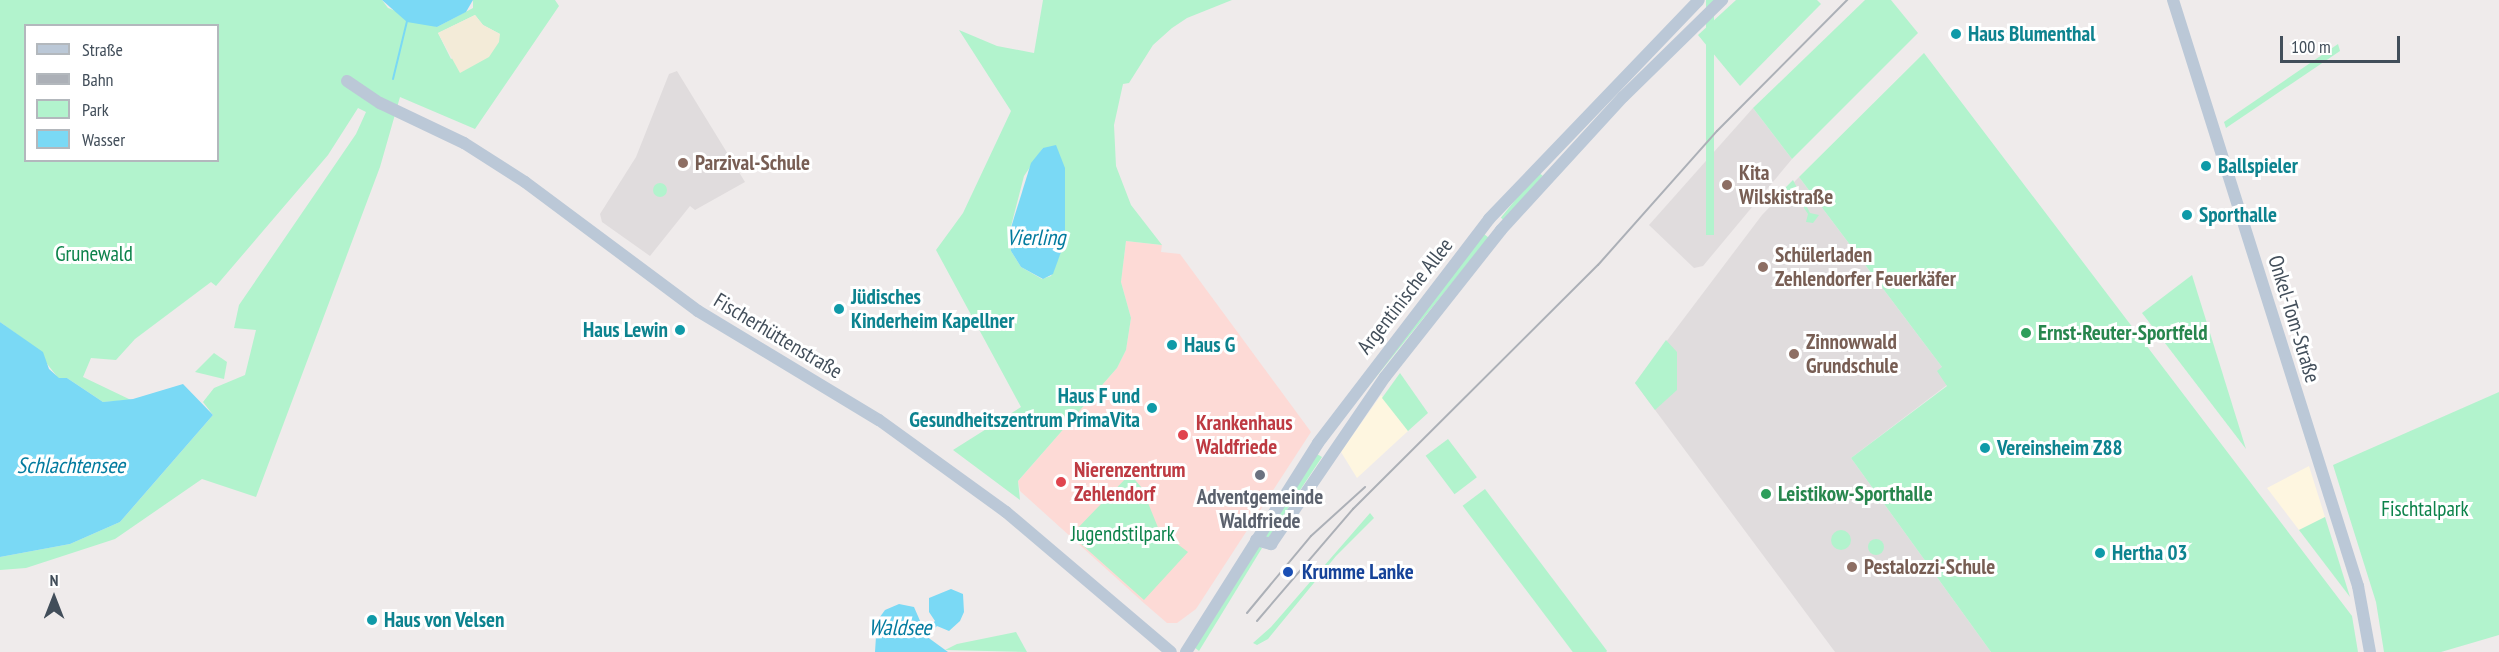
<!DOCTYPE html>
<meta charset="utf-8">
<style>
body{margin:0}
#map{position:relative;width:2499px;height:652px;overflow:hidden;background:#efebeb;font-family:"PT Sans Narrow",sans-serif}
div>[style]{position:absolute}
.commercial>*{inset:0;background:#fef6e0}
.education>*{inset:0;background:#e0dcdd}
.medical>*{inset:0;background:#fddad6}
.green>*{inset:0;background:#b2f3cd;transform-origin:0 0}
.round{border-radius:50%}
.sand>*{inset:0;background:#f3ebd8}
.water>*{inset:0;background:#7ad9f5}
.stream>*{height:2px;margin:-1px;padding:0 1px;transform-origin:1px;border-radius:1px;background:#7ad9f5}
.secondary>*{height:12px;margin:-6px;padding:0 6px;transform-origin:6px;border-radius:6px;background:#bbc8d7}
.rail>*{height:2px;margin:-1px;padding:0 1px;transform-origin:1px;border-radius:1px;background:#acb0b7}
.dots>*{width:16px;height:16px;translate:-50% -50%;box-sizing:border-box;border:3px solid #fff;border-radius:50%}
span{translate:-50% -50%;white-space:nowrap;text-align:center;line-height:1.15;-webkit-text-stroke:6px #fff;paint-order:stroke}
.culture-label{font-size:21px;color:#0d838f;font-weight:700}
.left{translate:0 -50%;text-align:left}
.right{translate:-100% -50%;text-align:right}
.education-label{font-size:21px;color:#785e54;font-weight:700}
.park-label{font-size:21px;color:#0c824a}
.street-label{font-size:21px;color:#424e5a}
.leisure-label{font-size:21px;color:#27864d;font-weight:700}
.health-label{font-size:21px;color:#be3a42;font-weight:700}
.worship-label{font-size:21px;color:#5b616d;font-weight:700}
.transit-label{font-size:21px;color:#164399;font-weight:700}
.water-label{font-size:22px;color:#027b9f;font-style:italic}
.legend{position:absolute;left:24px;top:24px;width:195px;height:138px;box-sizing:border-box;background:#fff;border:2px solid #b3b8bd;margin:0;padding:8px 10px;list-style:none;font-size:18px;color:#424e5a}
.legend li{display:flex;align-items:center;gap:12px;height:30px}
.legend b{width:30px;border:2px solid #b3b8bd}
.north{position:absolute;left:24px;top:568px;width:60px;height:60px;-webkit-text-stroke:4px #fff;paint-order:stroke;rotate:0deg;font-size:16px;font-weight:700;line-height:24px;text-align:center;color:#424e5a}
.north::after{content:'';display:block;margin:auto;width:21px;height:27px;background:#424e5a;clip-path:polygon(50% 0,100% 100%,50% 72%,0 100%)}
.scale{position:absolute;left:2280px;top:36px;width:120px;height:27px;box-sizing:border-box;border:3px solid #424e5a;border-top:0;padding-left:8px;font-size:18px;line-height:21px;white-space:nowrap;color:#424e5a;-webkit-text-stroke:4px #fff;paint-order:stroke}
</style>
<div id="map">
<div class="commercial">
<i style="clip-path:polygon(1381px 395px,1408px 431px,1357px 478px,1341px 452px)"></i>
<i style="clip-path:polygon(2309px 466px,2325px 517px,2299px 530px,2267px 488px)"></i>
</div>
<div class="education">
<i style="clip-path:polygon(677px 71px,745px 182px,695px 210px,690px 206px,650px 256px,602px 222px,600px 214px,636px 157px,669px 74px)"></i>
<i style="clip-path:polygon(1753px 108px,1792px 159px,1703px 266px,1694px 268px,1649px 225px)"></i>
<i style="clip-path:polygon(1799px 177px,1942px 367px,1947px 385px,1851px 458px,1991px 652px,1835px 652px,1635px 383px,1762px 215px)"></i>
</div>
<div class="medical">
<i style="clip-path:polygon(1126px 241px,1162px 245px,1161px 252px,1180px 254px,1311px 432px,1196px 609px,1177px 623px,1167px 623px,1145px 604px,1020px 491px,1018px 481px,1117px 368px,1126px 350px,1131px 318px,1121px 282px)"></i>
</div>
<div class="green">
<i style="clip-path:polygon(evenodd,0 0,382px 0,388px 8px,437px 27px,473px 8px,473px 0,555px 0,559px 6px,475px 129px,400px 97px,380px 167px,256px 497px,202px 479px,115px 539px,26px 568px,0 570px,0 557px,70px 544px,120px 522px,213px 415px,203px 402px,214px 388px,245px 375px,256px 330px,234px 328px,239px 305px,356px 134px,366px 112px,358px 108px,328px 155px,216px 286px,211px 282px,135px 339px,116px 360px,91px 358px,83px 377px,131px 400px,103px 402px,67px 378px,59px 379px,33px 346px,0 322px,0 0,475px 15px,483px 25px,500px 34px,451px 59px,438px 33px,475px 15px,0 0,26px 26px,218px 26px,218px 160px,26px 160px,26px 26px)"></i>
<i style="clip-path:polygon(evenodd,1043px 0,1232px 0,1187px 18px,1172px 28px,1153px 45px,1129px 83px,1123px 84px,1114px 125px,1116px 166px,1131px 205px,1162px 245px,1126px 241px,1121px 282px,1131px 318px,1126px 350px,1117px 368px,1018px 481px,1020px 500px,953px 450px,1021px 407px,936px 250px,963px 213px,1011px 111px,959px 30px,997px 46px,1034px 53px,1043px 0,1043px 148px,1065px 175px,1065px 241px,1051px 276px,1042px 279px,1021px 267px,1011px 251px,1009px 234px,1024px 176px,1043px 148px)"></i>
<i style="left:1706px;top:0;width:8px;height:235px"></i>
<i style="clip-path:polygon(1736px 0,1817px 0,1821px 4px,1740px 86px,1698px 35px)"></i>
<i style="clip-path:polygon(1865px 0,1891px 0,1918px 33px,1792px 159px,1753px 108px)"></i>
<i style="clip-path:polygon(2338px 44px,2340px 51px,2226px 128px,2224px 122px)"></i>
<i style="clip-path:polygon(1924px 53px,2352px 616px,2358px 652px,1991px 652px,1851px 458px,1947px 386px,1937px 371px,1942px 367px,1799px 177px)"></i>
<i style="left:1538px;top:172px;width:6px;height:59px;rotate:39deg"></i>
<i style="clip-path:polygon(1793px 180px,1810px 213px,1819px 215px,1813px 223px,1806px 222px,1808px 214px,1794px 193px,1789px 198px,1782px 191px)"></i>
<i class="round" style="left:653px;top:183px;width:14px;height:14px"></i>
<i style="left:1484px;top:234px;width:6px;height:255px;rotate:39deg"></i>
<i style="clip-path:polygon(2192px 275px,2246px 449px,2142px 313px)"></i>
<i style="clip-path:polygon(1666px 340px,1677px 352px,1677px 390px,1655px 410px,1635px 383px)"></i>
<i style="clip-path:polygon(214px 353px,227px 362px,224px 379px,195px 372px)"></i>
<i style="clip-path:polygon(1400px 373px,1428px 413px,1408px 431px,1382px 398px)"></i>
<i style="clip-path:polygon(2499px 392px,2499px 635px,2441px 652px,2384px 652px,2376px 602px,2333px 465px)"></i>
<i style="left:1448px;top:439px;width:48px;height:28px;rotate:53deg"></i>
<i style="clip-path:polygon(1317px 454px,1322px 457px,1267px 540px,1263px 538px)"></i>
<i style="clip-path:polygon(1130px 474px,1142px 488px,1159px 530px,1188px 552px,1144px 600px,1071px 535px)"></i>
<i style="left:1485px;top:489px;width:203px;height:28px;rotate:53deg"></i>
<i style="clip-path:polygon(1370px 513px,1374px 518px,1336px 556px,1268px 639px,1257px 645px,1253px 643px,1271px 627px)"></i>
<i style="clip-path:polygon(2325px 517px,2350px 597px,2299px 530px)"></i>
<i class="round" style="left:1831px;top:530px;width:20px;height:20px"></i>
<i class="round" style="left:1868px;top:539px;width:16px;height:16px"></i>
<i style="clip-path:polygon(1258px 545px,1262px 548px,1199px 651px,1194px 647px)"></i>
<i style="clip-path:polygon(1016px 632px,1027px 652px,945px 650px,957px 644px)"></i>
</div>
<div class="sand">
<i style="clip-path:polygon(475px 15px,483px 25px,500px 34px,499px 42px,489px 57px,460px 73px,438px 33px)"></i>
</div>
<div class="water">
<i style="clip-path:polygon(382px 0,473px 0,466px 12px,437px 27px,407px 22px)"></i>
<i style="clip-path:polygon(1056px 145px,1065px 168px,1065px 241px,1053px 274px,1043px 279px,1021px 267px,1011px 251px,1009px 234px,1031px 163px,1043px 148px)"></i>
<i style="clip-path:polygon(0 322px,43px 352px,49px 369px,59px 378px,67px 378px,103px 402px,133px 399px,183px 384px,213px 415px,120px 522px,70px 544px,0 557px)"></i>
<i style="clip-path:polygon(951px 589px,963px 594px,964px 612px,960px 621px,949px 631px,937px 626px,926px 636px,948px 652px,875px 652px,877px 621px,885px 610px,899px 604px,914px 607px,924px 630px,935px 621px,929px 612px,929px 598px)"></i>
</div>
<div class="stream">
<i style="left:393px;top:79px;width:60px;rotate:-76.4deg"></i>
</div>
<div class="secondary">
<i style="left:2173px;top:0;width:615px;rotate:72.48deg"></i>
<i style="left:2358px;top:586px;width:67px;rotate:79.7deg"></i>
<i style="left:347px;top:81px;width:40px;rotate:34deg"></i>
<i style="left:380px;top:103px;width:93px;rotate:25.5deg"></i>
<i style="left:464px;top:143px;width:72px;rotate:32.6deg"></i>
<i style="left:525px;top:182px;width:216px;rotate:36.7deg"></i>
<i style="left:698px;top:311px;width:211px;rotate:31.1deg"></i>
<i style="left:879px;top:420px;width:157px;rotate:35.9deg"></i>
<i style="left:1006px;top:512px;width:216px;rotate:40.3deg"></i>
<i style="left:1256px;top:540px;width:16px;rotate:15deg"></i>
<i style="left:1271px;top:544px;width:202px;rotate:-55.7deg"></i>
<i style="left:1385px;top:377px;width:187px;rotate:-51.7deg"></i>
<i style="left:1501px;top:230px;width:180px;rotate:-47.5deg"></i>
<i style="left:1623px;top:97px;width:139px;rotate:-44.4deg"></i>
<i style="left:1186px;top:652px;width:247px;rotate:-57.7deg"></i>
<i style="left:1318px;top:443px;width:282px;rotate:-52.6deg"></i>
<i style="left:1489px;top:219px;width:303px;rotate:-46.2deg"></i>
</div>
<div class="rail">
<i style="left:1247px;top:613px;width:100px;rotate:-50.3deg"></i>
<i style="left:1311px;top:536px;width:73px;rotate:-42.2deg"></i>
<i style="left:1257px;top:621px;width:148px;rotate:-49.4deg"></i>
<i style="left:1353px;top:509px;width:346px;rotate:-44.9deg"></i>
<i style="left:1598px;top:265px;width:179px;rotate:-48.4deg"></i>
<i style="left:1717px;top:131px;width:185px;rotate:-45.2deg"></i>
</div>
<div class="dots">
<i style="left:1956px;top:34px;background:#0f9aa8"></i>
<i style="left:683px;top:163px;background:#8d6e63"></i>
<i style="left:2206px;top:166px;background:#0f9aa8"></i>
<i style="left:1727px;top:185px;background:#8d6e63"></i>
<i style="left:2187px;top:215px;background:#0f9aa8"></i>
<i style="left:1763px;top:267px;background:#8d6e63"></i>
<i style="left:839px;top:309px;background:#0f9aa8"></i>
<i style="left:680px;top:330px;background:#0f9aa8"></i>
<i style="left:2026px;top:333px;background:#2e9e5b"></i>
<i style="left:1172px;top:345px;background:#0f9aa8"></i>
<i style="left:1794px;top:354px;background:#8d6e63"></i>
<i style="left:1152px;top:408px;background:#0f9aa8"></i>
<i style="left:1183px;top:435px;background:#e0444e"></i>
<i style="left:1985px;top:448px;background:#0f9aa8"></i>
<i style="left:1260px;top:475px;background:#6b7280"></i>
<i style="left:1061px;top:482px;background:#e0444e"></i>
<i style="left:1766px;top:494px;background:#2e9e5b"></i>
<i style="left:2100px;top:553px;background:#0f9aa8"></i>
<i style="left:1852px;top:567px;background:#8d6e63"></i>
<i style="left:1288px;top:572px;background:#1a4fb4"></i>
<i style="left:372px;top:620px;background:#0f9aa8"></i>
</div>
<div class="culture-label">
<span class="left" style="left:1968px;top:34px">Haus Blumenthal</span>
<span class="left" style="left:2218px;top:166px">Ballspieler</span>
<span class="left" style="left:2199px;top:215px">Sporthalle</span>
<span class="left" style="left:851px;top:309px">Jüdisches<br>Kinderheim Kapellner</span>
<span class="right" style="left:668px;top:330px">Haus Lewin</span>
<span class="left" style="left:1184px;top:345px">Haus G</span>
<span class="right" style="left:1140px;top:408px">Haus F und<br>Gesundheitszentrum PrimaVita</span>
<span class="left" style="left:1997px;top:448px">Vereinsheim Z88</span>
<span class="left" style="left:2112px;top:553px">Hertha 03</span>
<span class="left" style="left:384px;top:620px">Haus von Velsen</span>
</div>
<div class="education-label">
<span class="left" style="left:695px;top:163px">Parzival-Schule</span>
<span class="left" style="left:1739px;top:185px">Kita<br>Wilskistraße</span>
<span class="left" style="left:1775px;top:267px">Schülerladen<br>Zehlendorfer Feuerkäfer</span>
<span class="left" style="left:1806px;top:354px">Zinnowwald<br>Grundschule</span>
<span class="left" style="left:1864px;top:567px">Pestalozzi-Schule</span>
</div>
<div class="park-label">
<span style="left:94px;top:254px">Grunewald</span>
<span style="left:2425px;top:509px">Fischtalpark</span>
<span style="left:1123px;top:534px">Jugendstilpark</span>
</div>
<div class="street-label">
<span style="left:1405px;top:296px;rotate:-52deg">Argentinische Allee</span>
<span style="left:2294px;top:319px;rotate:73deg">Onkel-Tom-Straße</span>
<span style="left:778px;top:336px;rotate:31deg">Fischerhüttenstraße</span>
</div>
<div class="leisure-label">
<span class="left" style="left:2038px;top:333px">Ernst-Reuter-Sportfeld</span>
<span class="left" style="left:1778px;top:494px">Leistikow-Sporthalle</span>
</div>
<div class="health-label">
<span class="left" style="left:1196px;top:435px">Krankenhaus<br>Waldfriede</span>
<span class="left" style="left:1074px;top:482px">Nierenzentrum<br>Zehlendorf</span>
</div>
<div class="worship-label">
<span style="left:1260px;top:509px">Adventgemeinde<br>Waldfriede</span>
</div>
<div class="transit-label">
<span class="left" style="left:1302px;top:572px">Krumme Lanke</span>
</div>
<div class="water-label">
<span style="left:1036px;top:238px">Vierling</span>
<span style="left:71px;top:466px">Schlachtensee</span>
<span style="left:900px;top:628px">Waldsee</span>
</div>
<ul class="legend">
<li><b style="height:8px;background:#bbc8d7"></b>Straße</li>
<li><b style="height:8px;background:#acb0b7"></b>Bahn</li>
<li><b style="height:16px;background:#b2f3cd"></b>Park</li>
<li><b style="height:16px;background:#7ad9f5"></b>Wasser</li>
</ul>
<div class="north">N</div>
<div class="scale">100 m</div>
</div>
